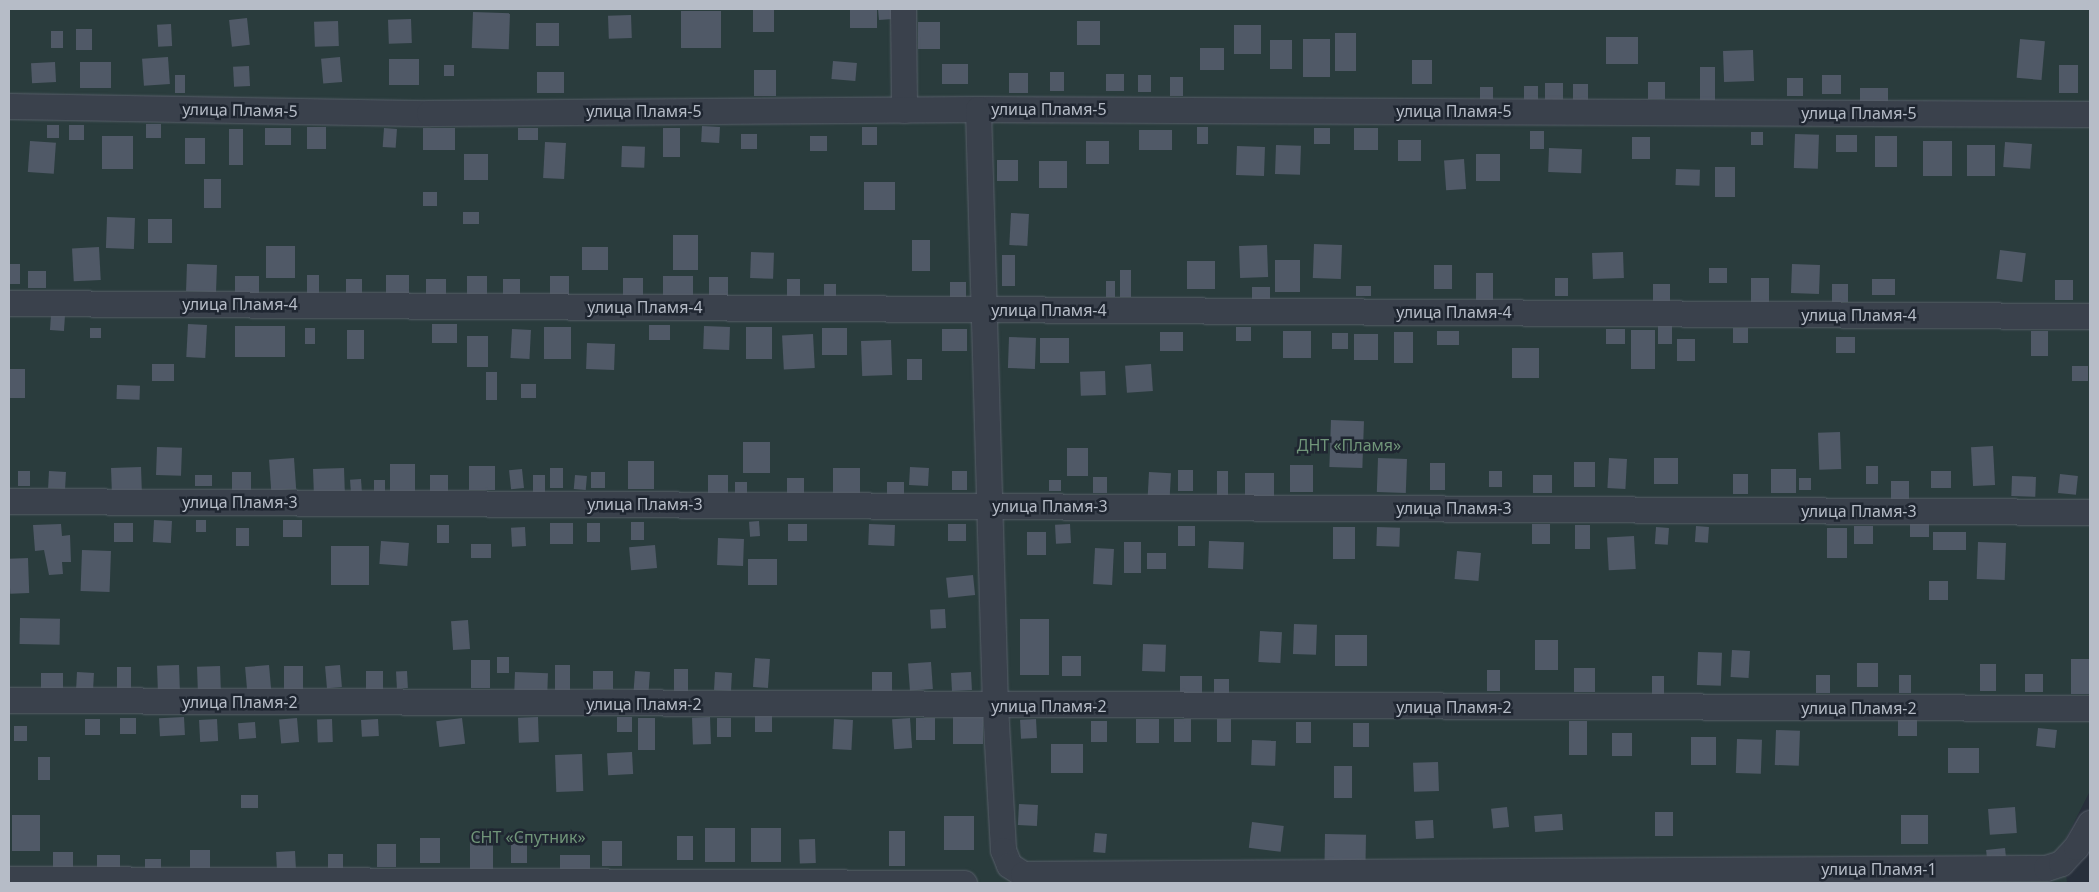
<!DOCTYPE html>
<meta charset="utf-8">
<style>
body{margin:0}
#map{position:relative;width:2099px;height:892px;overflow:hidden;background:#272f3b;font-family:"Noto Sans",sans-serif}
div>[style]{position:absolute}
.green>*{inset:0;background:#2a3c3d}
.building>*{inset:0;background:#505967;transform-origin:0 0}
.roads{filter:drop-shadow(0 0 1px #585f6a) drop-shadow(0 0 1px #585f6a)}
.minor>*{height:25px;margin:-12.5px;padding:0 12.5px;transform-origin:12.5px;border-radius:12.5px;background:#3a414c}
span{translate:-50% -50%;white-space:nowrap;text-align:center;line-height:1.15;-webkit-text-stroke:5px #1f2631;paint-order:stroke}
.street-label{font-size:16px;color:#b6bcc7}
.park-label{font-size:16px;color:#709579}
.frame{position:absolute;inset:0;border:10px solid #b6bcc7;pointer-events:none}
</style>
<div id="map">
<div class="green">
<i style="clip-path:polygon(9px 9px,2090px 9px,2090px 791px,2063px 844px,2067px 883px,9px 883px)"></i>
</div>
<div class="building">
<i style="left:753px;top:9px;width:21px;height:23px"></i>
<i style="left:850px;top:9px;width:27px;height:19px"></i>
<i style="clip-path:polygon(878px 9px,893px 9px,893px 19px,879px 20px)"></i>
<i style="left:681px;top:11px;width:40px;height:37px"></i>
<i style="left:473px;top:12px;width:37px;height:36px;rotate:2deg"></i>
<i style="left:631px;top:15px;width:23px;height:23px;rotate:88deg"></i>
<i style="left:247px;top:18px;width:27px;height:18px;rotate:84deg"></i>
<i style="left:411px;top:19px;width:24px;height:23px;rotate:88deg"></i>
<i style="left:338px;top:21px;width:25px;height:24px;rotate:88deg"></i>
<i style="left:1077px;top:21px;width:23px;height:24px"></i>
<i style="left:918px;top:22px;width:22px;height:27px"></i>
<i style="left:559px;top:23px;width:23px;height:23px;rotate:90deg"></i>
<i style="left:171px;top:24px;width:22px;height:14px;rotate:87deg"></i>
<i style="left:1234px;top:25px;width:27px;height:29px"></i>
<i style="left:92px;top:29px;width:21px;height:16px;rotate:90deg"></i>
<i style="left:51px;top:31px;width:12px;height:17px"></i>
<i style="left:1356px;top:33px;width:38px;height:21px;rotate:90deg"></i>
<i style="left:1606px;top:37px;width:32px;height:27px"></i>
<i style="left:1303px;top:39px;width:27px;height:38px"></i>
<i style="left:2020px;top:39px;width:25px;height:39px;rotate:5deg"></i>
<i style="left:1292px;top:40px;width:29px;height:22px;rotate:90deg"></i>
<i style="left:1200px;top:48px;width:24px;height:22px"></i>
<i style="left:1753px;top:50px;width:31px;height:30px;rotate:88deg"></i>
<i style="left:168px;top:57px;width:27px;height:26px;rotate:86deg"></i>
<i style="left:340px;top:57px;width:25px;height:19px;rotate:85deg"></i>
<i style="left:389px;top:59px;width:30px;height:26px"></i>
<i style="left:1412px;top:60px;width:20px;height:24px"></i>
<i style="left:833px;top:61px;width:24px;height:18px;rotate:5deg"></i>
<i style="left:55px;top:62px;width:20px;height:24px;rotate:87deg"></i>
<i style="left:80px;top:62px;width:31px;height:26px"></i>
<i style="left:942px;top:64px;width:26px;height:20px"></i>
<i style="left:444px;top:65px;width:10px;height:11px"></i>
<i style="left:2059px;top:65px;width:19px;height:28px"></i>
<i style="left:249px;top:66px;width:20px;height:16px;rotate:87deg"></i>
<i style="left:1700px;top:67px;width:15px;height:35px"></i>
<i style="left:754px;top:70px;width:22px;height:26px"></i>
<i style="left:537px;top:72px;width:27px;height:21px"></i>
<i style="left:1050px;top:72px;width:14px;height:19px"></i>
<i style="left:1009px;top:73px;width:19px;height:20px"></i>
<i style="left:1106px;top:74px;width:18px;height:17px"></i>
<i style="left:175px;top:75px;width:10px;height:18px"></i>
<i style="left:1138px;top:75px;width:13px;height:17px"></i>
<i style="left:1822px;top:75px;width:19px;height:19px"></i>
<i style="left:1170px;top:77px;width:13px;height:19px"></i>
<i style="left:1787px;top:78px;width:16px;height:18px"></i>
<i style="left:1648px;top:82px;width:17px;height:17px"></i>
<i style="left:1545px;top:83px;width:18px;height:20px"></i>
<i style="left:1573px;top:84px;width:15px;height:19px"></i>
<i style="left:1524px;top:86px;width:14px;height:16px"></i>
<i style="left:1480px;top:87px;width:13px;height:14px"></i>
<i style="left:1860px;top:88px;width:28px;height:19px"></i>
<i style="left:146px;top:124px;width:15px;height:14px"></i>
<i style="left:47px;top:125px;width:12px;height:13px"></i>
<i style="left:69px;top:125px;width:15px;height:15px"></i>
<i style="left:702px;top:126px;width:18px;height:16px;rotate:3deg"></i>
<i style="left:307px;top:127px;width:19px;height:22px"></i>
<i style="left:862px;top:127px;width:15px;height:18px"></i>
<i style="left:1197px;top:127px;width:11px;height:17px"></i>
<i style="left:265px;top:128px;width:26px;height:17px"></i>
<i style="left:384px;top:128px;width:13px;height:19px;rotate:4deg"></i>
<i style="left:423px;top:128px;width:32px;height:22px"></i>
<i style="left:518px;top:128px;width:20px;height:12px"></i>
<i style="left:663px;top:128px;width:17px;height:29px"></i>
<i style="left:1314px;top:128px;width:16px;height:16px"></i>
<i style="left:1354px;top:128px;width:24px;height:22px"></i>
<i style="left:229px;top:129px;width:14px;height:36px"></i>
<i style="left:1139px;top:130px;width:33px;height:20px"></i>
<i style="left:1530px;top:131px;width:14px;height:18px"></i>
<i style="left:1751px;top:132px;width:12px;height:13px"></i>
<i style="left:741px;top:134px;width:16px;height:15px"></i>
<i style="left:1795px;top:134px;width:24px;height:34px;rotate:2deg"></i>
<i style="left:1836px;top:135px;width:21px;height:17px"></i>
<i style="left:133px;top:136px;width:33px;height:31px;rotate:90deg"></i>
<i style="left:810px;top:136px;width:17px;height:15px"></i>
<i style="left:1875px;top:136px;width:22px;height:31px"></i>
<i style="left:1632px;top:137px;width:18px;height:22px"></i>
<i style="left:185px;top:138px;width:20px;height:26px"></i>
<i style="left:1398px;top:140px;width:23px;height:21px"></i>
<i style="left:30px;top:141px;width:26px;height:31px;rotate:4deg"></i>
<i style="left:1086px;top:141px;width:23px;height:23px"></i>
<i style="left:1923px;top:141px;width:29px;height:35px"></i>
<i style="left:545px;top:142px;width:21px;height:36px;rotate:3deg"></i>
<i style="left:2005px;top:142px;width:27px;height:25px;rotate:4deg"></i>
<i style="left:1276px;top:145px;width:25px;height:29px;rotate:2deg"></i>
<i style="left:1995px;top:145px;width:31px;height:28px;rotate:90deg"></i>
<i style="left:622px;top:146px;width:23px;height:21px;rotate:2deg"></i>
<i style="left:1237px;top:146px;width:28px;height:29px;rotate:2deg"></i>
<i style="left:1549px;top:148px;width:33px;height:24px;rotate:2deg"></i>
<i style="left:464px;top:154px;width:24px;height:26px"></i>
<i style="left:1476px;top:154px;width:24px;height:27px"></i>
<i style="left:1464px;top:159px;width:30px;height:20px;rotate:86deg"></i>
<i style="left:997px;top:160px;width:21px;height:21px"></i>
<i style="left:1039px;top:161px;width:28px;height:27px"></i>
<i style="left:1715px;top:167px;width:20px;height:30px"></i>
<i style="left:1676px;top:169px;width:24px;height:16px;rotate:2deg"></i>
<i style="left:204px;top:179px;width:17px;height:29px"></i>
<i style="left:864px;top:182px;width:31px;height:28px"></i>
<i style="left:423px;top:192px;width:14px;height:14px"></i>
<i style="left:463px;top:212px;width:16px;height:12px"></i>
<i style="left:1011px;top:213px;width:18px;height:32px;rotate:3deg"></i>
<i style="left:107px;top:217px;width:28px;height:31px;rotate:2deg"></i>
<i style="left:148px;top:219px;width:24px;height:24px"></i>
<i style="left:673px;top:235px;width:25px;height:35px"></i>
<i style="left:912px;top:240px;width:18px;height:31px"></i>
<i style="left:1314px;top:244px;width:28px;height:34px;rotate:2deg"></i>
<i style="left:1267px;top:245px;width:32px;height:28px;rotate:88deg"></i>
<i style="left:266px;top:246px;width:29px;height:32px"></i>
<i style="left:99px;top:247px;width:33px;height:27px;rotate:87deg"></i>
<i style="left:582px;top:247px;width:26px;height:23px"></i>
<i style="left:2000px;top:250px;width:26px;height:29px;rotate:7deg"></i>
<i style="left:751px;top:252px;width:23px;height:26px;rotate:2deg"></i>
<i style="left:1623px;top:252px;width:26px;height:31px;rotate:88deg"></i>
<i style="left:1002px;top:255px;width:13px;height:31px"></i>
<i style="left:1275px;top:260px;width:25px;height:32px"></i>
<i style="left:1187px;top:261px;width:28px;height:28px"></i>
<i style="left:9px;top:264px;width:11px;height:20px"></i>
<i style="left:187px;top:264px;width:30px;height:27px;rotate:2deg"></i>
<i style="left:1792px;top:264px;width:28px;height:29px;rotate:2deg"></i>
<i style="left:1434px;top:265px;width:18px;height:24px"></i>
<i style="left:1709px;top:268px;width:18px;height:15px"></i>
<i style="left:1120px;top:270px;width:11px;height:27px"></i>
<i style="left:28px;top:271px;width:18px;height:17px"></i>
<i style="left:1476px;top:273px;width:17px;height:27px"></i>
<i style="left:307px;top:275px;width:12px;height:18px"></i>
<i style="left:386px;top:275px;width:23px;height:20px"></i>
<i style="left:235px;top:276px;width:24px;height:19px"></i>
<i style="left:467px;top:276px;width:20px;height:18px"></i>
<i style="left:550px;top:276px;width:19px;height:19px"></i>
<i style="left:663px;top:276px;width:30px;height:20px"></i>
<i style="left:709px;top:277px;width:19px;height:21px"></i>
<i style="left:623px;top:278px;width:20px;height:19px"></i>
<i style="left:1555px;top:278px;width:13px;height:18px"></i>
<i style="left:1751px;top:278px;width:18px;height:24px"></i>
<i style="left:346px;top:279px;width:16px;height:16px"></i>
<i style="left:426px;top:279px;width:20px;height:15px"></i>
<i style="left:503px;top:279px;width:17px;height:16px"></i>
<i style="left:787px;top:279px;width:13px;height:18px"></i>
<i style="left:1872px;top:279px;width:23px;height:16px"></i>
<i style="left:2055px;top:280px;width:18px;height:20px"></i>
<i style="left:1106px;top:281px;width:9px;height:16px"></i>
<i style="left:950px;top:282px;width:16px;height:18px"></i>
<i style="left:824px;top:284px;width:12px;height:13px"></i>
<i style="left:1653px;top:284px;width:17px;height:18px"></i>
<i style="left:1832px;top:284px;width:16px;height:18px"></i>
<i style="left:1356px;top:286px;width:15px;height:10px"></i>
<i style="left:1252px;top:287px;width:18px;height:15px"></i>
<i style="left:51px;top:315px;width:14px;height:15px;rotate:4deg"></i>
<i style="left:188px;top:324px;width:19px;height:33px;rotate:3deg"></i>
<i style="left:432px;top:324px;width:25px;height:19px"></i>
<i style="left:1658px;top:324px;width:14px;height:20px"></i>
<i style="left:649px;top:325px;width:21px;height:15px"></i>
<i style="left:235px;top:326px;width:50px;height:31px"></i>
<i style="left:704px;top:326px;width:26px;height:23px;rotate:2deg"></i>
<i style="left:544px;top:327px;width:27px;height:32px"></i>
<i style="left:746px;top:327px;width:26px;height:32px"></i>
<i style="left:1236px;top:327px;width:15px;height:14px"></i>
<i style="left:90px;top:328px;width:11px;height:10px"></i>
<i style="left:305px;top:328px;width:10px;height:16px"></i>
<i style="left:822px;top:328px;width:25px;height:27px"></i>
<i style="left:1733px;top:328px;width:15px;height:15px"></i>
<i style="left:512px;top:329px;width:19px;height:29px;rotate:3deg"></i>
<i style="left:942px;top:329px;width:25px;height:22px"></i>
<i style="left:1606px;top:329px;width:19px;height:15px"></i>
<i style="left:347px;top:330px;width:17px;height:29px"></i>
<i style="left:1631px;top:330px;width:24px;height:39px"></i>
<i style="left:1283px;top:331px;width:28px;height:27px"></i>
<i style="left:1437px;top:331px;width:22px;height:14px"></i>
<i style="left:2031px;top:331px;width:17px;height:25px"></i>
<i style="left:1160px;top:332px;width:23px;height:19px"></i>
<i style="left:1394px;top:332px;width:19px;height:31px"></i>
<i style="left:1332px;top:333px;width:16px;height:16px"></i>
<i style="left:813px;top:334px;width:34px;height:31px;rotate:87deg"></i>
<i style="left:1354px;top:334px;width:24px;height:26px"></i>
<i style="left:467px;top:336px;width:21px;height:31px"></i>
<i style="left:1009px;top:337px;width:27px;height:31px;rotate:2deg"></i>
<i style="left:1836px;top:337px;width:19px;height:16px"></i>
<i style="left:1040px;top:338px;width:29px;height:25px"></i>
<i style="left:1677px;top:339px;width:18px;height:22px"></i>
<i style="left:891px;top:340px;width:35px;height:30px;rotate:88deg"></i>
<i style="left:587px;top:343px;width:28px;height:26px;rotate:2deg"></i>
<i style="left:1512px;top:348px;width:27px;height:30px"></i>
<i style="left:907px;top:359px;width:15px;height:21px"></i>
<i style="left:152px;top:364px;width:22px;height:17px"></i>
<i style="left:1151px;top:364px;width:27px;height:26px;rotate:86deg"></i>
<i style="left:2072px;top:366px;width:16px;height:15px"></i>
<i style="left:9px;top:369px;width:16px;height:29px"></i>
<i style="left:1105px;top:371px;width:24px;height:25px;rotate:88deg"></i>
<i style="left:486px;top:372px;width:11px;height:28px"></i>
<i style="left:521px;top:384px;width:15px;height:14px"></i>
<i style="left:117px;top:385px;width:23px;height:14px;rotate:2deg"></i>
<i style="left:1331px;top:420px;width:33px;height:47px;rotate:2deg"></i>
<i style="left:1840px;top:432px;width:37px;height:22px;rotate:88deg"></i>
<i style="left:743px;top:442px;width:27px;height:31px"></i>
<i style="left:1993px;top:446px;width:39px;height:22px;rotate:87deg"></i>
<i style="left:157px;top:447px;width:25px;height:28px;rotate:2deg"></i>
<i style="left:1088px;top:448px;width:28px;height:21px;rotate:90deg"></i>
<i style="left:294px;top:458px;width:31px;height:25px;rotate:86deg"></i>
<i style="left:1378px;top:458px;width:29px;height:34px;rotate:2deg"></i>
<i style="left:1609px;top:458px;width:18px;height:30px;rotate:3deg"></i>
<i style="left:1654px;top:458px;width:24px;height:26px"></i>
<i style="left:628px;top:461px;width:26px;height:28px"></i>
<i style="left:1574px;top:462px;width:21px;height:25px"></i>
<i style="left:1430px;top:463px;width:15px;height:27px"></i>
<i style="left:415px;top:464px;width:29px;height:25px;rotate:90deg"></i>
<i style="left:1290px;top:465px;width:23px;height:27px"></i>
<i style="left:469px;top:466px;width:26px;height:24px"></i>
<i style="left:1866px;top:466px;width:12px;height:18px"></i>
<i style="left:141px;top:467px;width:28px;height:30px;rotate:88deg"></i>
<i style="left:910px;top:467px;width:19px;height:18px;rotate:3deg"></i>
<i style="left:344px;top:468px;width:24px;height:31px;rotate:88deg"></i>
<i style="left:550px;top:468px;width:13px;height:20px"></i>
<i style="left:833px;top:468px;width:27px;height:27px"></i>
<i style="left:522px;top:469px;width:19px;height:13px;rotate:84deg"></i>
<i style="left:1771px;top:469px;width:25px;height:24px"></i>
<i style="left:1178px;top:470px;width:15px;height:21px"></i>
<i style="left:18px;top:471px;width:12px;height:15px"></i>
<i style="left:49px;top:471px;width:17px;height:17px;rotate:3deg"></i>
<i style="left:952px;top:471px;width:15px;height:19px"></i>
<i style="left:1217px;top:471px;width:11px;height:29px"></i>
<i style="left:1489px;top:471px;width:13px;height:16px"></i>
<i style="left:1931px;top:471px;width:20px;height:17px"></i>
<i style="left:232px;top:472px;width:19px;height:18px"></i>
<i style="left:591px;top:472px;width:14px;height:16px"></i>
<i style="left:1149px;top:472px;width:22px;height:26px;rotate:3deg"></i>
<i style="left:1245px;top:473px;width:29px;height:24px"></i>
<i style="left:1733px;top:474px;width:15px;height:20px"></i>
<i style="left:2060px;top:474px;width:18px;height:19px;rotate:6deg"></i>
<i style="left:212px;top:475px;width:11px;height:17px;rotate:90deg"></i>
<i style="left:430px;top:475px;width:18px;height:20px"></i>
<i style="left:533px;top:475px;width:12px;height:20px"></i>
<i style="left:575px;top:475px;width:12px;height:14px;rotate:5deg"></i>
<i style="left:708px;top:475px;width:20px;height:18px"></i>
<i style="left:1533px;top:475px;width:19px;height:18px"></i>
<i style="left:2012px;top:476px;width:24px;height:20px;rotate:2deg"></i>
<i style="left:1093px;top:477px;width:14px;height:16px"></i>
<i style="left:787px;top:478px;width:17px;height:18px"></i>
<i style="left:1799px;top:478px;width:12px;height:12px"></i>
<i style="left:361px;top:479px;width:16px;height:11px;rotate:86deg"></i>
<i style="left:374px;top:480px;width:11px;height:15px"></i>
<i style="left:1049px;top:480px;width:12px;height:11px"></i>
<i style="left:1891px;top:481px;width:18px;height:18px"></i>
<i style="left:735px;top:482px;width:12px;height:16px"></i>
<i style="left:887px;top:482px;width:17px;height:14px"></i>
<i style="left:154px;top:520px;width:18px;height:22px;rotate:3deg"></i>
<i style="left:196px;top:520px;width:10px;height:12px"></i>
<i style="left:283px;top:520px;width:19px;height:17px"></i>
<i style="left:759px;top:521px;width:15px;height:10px;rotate:86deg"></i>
<i style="left:631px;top:522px;width:13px;height:18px"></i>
<i style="left:114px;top:523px;width:19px;height:19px"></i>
<i style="left:573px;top:523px;width:21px;height:23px;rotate:90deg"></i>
<i style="left:587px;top:523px;width:13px;height:19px"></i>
<i style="clip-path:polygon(61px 524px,62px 536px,70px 535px,71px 562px,62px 562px,63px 574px,49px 575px,44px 550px,35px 551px,33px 525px)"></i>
<i style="left:788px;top:524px;width:19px;height:17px"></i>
<i style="left:869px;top:524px;width:26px;height:21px;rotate:2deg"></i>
<i style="left:948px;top:524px;width:18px;height:17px"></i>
<i style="left:1070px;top:524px;width:19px;height:15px;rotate:87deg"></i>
<i style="left:1532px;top:524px;width:18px;height:20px"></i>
<i style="left:1910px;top:524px;width:19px;height:13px"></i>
<i style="left:437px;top:525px;width:12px;height:18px"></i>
<i style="left:1575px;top:525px;width:15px;height:24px"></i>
<i style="left:1178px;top:526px;width:17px;height:20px"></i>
<i style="left:1696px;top:526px;width:13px;height:16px;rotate:4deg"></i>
<i style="left:1854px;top:526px;width:19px;height:18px"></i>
<i style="left:525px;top:527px;width:19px;height:14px;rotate:87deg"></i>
<i style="left:1333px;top:527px;width:22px;height:32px"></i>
<i style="left:1377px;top:527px;width:23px;height:19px;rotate:2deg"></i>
<i style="left:1656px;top:527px;width:13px;height:17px;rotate:4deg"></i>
<i style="left:236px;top:528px;width:13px;height:18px"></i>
<i style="left:1827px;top:528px;width:20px;height:30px"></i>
<i style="left:1027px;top:532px;width:19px;height:23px"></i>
<i style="left:1933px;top:532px;width:33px;height:18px"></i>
<i style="left:1634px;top:536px;width:33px;height:27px;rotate:87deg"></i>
<i style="left:718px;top:538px;width:26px;height:27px;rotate:2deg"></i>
<i style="left:381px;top:541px;width:28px;height:23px;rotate:4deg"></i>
<i style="left:1209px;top:541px;width:35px;height:27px;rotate:2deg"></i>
<i style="left:1124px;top:542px;width:17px;height:31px"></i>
<i style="left:1978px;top:542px;width:28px;height:37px;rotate:2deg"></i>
<i style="left:491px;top:544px;width:14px;height:20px;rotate:90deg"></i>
<i style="left:655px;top:545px;width:23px;height:26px;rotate:85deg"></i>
<i style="left:331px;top:546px;width:38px;height:39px"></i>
<i style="left:1095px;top:548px;width:19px;height:36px;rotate:3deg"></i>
<i style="left:82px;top:550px;width:29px;height:41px;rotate:2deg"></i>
<i style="left:1457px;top:551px;width:24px;height:28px;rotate:5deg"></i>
<i style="left:1147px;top:553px;width:19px;height:16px"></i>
<i style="left:28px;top:558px;width:35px;height:19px;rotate:88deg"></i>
<i style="left:748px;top:559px;width:29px;height:26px"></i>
<i style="left:973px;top:575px;width:20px;height:27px;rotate:84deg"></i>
<i style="left:1929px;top:581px;width:19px;height:19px"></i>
<i style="left:945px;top:609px;width:19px;height:15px;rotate:87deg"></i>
<i style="left:20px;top:618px;width:40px;height:26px;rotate:1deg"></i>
<i style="left:1020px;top:619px;width:29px;height:56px"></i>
<i style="left:468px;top:620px;width:29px;height:17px;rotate:86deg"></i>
<i style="left:1294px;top:624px;width:23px;height:30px;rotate:2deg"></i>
<i style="left:1260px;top:631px;width:22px;height:31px;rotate:3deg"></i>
<i style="left:1335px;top:635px;width:32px;height:31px"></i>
<i style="left:1535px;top:640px;width:23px;height:30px"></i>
<i style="left:1143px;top:644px;width:23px;height:27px;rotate:2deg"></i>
<i style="left:1732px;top:650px;width:18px;height:27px;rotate:3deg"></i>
<i style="left:1698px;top:652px;width:24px;height:33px;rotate:2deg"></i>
<i style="left:1062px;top:656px;width:19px;height:20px"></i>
<i style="left:497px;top:657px;width:12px;height:16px"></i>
<i style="left:755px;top:658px;width:15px;height:29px;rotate:4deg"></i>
<i style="left:2071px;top:659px;width:19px;height:35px"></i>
<i style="left:471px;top:660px;width:19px;height:28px"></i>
<i style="left:931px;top:662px;width:27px;height:23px;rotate:86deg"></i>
<i style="left:1857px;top:663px;width:21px;height:24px"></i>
<i style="left:1980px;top:664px;width:16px;height:27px"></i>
<i style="left:179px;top:665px;width:24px;height:22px;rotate:88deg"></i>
<i style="left:269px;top:665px;width:25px;height:24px;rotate:85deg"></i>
<i style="left:340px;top:665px;width:22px;height:15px;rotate:85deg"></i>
<i style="left:555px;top:665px;width:15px;height:25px"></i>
<i style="left:220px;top:666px;width:23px;height:23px;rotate:88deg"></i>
<i style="left:284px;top:666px;width:19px;height:26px"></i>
<i style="left:117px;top:667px;width:14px;height:22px"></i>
<i style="left:1574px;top:668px;width:21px;height:24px"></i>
<i style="left:674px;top:669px;width:14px;height:22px"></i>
<i style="left:1487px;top:670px;width:13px;height:21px"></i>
<i style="left:366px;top:671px;width:17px;height:19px"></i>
<i style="left:407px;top:671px;width:17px;height:11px;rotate:87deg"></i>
<i style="left:593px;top:671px;width:20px;height:18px"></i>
<i style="left:635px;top:671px;width:15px;height:19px;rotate:4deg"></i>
<i style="left:77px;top:672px;width:17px;height:18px;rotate:3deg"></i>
<i style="left:515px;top:672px;width:33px;height:18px;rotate:2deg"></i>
<i style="left:715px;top:672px;width:17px;height:18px;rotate:3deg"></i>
<i style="left:872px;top:672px;width:20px;height:20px"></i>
<i style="left:971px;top:672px;width:18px;height:20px;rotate:87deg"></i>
<i style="left:63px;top:673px;width:16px;height:22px;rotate:90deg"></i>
<i style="left:2025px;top:674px;width:18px;height:18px"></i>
<i style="left:1816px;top:675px;width:14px;height:18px"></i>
<i style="left:1899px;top:675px;width:12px;height:18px"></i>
<i style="left:1180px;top:676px;width:22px;height:19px"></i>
<i style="left:1652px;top:676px;width:12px;height:18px"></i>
<i style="left:1214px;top:679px;width:15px;height:17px"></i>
<i style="left:755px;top:716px;width:17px;height:16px"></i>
<i style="left:983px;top:716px;width:28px;height:30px;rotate:90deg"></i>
<i style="left:184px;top:717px;width:18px;height:25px;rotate:87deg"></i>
<i style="left:538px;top:717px;width:25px;height:20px;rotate:88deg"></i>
<i style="left:617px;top:717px;width:15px;height:15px"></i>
<i style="left:710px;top:717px;width:27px;height:18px;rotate:88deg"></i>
<i style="left:136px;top:718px;width:16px;height:16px;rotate:90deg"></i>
<i style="left:297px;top:718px;width:24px;height:18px;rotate:85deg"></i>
<i style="left:462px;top:718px;width:26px;height:26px;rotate:83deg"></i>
<i style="left:638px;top:718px;width:17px;height:32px"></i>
<i style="left:717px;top:718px;width:14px;height:19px"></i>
<i style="left:910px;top:718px;width:30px;height:18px;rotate:86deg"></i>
<i style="left:916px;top:718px;width:19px;height:22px"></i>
<i style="left:100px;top:719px;width:16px;height:15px;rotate:90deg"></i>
<i style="left:217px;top:719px;width:22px;height:18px;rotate:87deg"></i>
<i style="left:332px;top:719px;width:23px;height:15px;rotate:88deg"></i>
<i style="left:378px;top:719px;width:17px;height:17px;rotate:87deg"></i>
<i style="left:834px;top:719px;width:19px;height:30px;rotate:3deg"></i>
<i style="left:1036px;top:719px;width:19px;height:16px;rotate:87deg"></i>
<i style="left:1136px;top:719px;width:23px;height:24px"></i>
<i style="left:1174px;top:719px;width:17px;height:23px"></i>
<i style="left:1217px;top:719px;width:14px;height:23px"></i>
<i style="left:1898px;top:720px;width:19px;height:16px"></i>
<i style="left:1091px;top:721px;width:16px;height:21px"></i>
<i style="left:1569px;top:721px;width:18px;height:34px"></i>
<i style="left:255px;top:722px;width:16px;height:17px;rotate:86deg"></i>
<i style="left:1296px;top:722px;width:15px;height:21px"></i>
<i style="left:1353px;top:723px;width:16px;height:24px"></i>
<i style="left:27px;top:726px;width:15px;height:13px;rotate:90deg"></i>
<i style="left:2038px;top:728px;width:19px;height:18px;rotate:6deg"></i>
<i style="left:1776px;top:730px;width:24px;height:35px;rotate:2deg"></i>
<i style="left:1612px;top:733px;width:20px;height:23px"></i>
<i style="left:1691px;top:737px;width:25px;height:28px"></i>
<i style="left:1737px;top:739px;width:25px;height:34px;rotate:2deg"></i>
<i style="left:1252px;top:740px;width:24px;height:25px;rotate:2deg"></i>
<i style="left:1051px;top:744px;width:32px;height:29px"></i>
<i style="left:1948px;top:748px;width:31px;height:25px"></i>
<i style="left:632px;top:752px;width:22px;height:25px;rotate:87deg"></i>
<i style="left:582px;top:754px;width:37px;height:27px;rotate:88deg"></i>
<i style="left:50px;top:757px;width:23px;height:12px;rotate:90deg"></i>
<i style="left:1438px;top:762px;width:29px;height:25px;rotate:88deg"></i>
<i style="left:1334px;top:766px;width:18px;height:32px"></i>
<i style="left:241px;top:795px;width:17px;height:13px"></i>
<i style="left:1019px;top:804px;width:19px;height:21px;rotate:3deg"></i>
<i style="left:1507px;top:807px;width:20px;height:16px;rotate:84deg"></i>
<i style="left:2015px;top:807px;width:26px;height:27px;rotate:86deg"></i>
<i style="left:1673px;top:812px;width:24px;height:18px;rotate:90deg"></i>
<i style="left:1562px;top:814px;width:16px;height:28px;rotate:86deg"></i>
<i style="left:12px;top:815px;width:28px;height:36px"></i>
<i style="left:1901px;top:815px;width:27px;height:29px"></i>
<i style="left:944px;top:816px;width:30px;height:34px"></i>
<i style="left:1433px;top:820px;width:18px;height:18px;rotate:87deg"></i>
<i style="left:1252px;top:822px;width:32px;height:26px;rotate:7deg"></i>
<i style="left:705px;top:828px;width:30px;height:34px"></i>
<i style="left:751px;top:828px;width:30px;height:34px"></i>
<i style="left:889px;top:831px;width:16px;height:35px"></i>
<i style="left:1095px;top:833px;width:12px;height:19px;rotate:5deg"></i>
<i style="left:1325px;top:834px;width:41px;height:34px;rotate:1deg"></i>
<i style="left:470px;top:835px;width:23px;height:36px"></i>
<i style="left:511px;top:836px;width:16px;height:27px"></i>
<i style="left:677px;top:836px;width:16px;height:24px"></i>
<i style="left:420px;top:838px;width:20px;height:25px"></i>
<i style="left:815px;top:839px;width:24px;height:16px;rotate:88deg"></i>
<i style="left:602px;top:841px;width:20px;height:25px"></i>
<i style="left:377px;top:844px;width:19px;height:23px"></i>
<i style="left:2005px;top:848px;width:10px;height:19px;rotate:84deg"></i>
<i style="left:190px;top:850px;width:20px;height:19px"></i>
<i style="left:295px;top:851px;width:22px;height:19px;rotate:87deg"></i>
<i style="left:53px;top:852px;width:20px;height:18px"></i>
<i style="left:343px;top:854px;width:20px;height:15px;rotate:90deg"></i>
<i style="left:97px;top:855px;width:23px;height:15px"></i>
<i style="left:590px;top:855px;width:14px;height:30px;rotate:90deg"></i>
<i style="left:145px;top:859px;width:16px;height:14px"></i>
</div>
<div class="roads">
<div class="minor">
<i style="left:903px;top:9px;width:101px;rotate:89.4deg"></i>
<i style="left:9px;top:106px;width:420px;rotate:1deg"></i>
<i style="left:429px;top:113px;width:549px;rotate:-0.42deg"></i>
<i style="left:978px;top:109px;width:1112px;rotate:0.26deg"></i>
<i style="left:978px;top:109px;width:597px;rotate:88.37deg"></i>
<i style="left:995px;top:706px;width:144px;rotate:86.8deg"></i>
<i style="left:1003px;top:850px;width:16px;rotate:68deg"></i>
<i style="left:1009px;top:865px;width:17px;rotate:33deg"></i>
<i style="left:1023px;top:874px;width:1023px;rotate:-0.34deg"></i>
<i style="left:2046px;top:868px;width:16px;rotate:-18deg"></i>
<i style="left:2061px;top:863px;width:22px;rotate:-47deg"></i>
<i style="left:2076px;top:847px;width:28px;rotate:-60deg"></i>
<i style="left:9px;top:303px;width:2081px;rotate:0.36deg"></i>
<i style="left:9px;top:501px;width:2081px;rotate:0.3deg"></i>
<i style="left:9px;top:700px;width:2081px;rotate:0.22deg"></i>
<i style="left:9px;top:879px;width:955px;rotate:0.24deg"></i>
</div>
</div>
<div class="street-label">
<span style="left:1049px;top:109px">улица Пламя-5</span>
<span style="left:240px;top:110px;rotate:1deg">улица Пламя-5</span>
<span style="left:644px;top:111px">улица Пламя-5</span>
<span style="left:1454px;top:111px">улица Пламя-5</span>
<span style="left:1859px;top:113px">улица Пламя-5</span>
<span style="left:240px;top:304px">улица Пламя-4</span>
<span style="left:645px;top:307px">улица Пламя-4</span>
<span style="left:1049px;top:310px">улица Пламя-4</span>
<span style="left:1454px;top:312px">улица Пламя-4</span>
<span style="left:1859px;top:315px">улица Пламя-4</span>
<span style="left:240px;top:502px">улица Пламя-3</span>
<span style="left:645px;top:504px">улица Пламя-3</span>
<span style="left:1050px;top:506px">улица Пламя-3</span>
<span style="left:1454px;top:508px">улица Пламя-3</span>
<span style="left:1859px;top:511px">улица Пламя-3</span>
<span style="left:240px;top:702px">улица Пламя-2</span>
<span style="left:644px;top:704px">улица Пламя-2</span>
<span style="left:1049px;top:706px">улица Пламя-2</span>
<span style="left:1454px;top:707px">улица Пламя-2</span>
<span style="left:1859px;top:708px">улица Пламя-2</span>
<span style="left:1879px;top:869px">улица Пламя-1</span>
</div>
<div class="park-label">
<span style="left:1349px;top:445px">ДНТ «Пламя»</span>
<span style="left:528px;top:837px">СНТ «Спутник»</span>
</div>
<div class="frame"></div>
</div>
